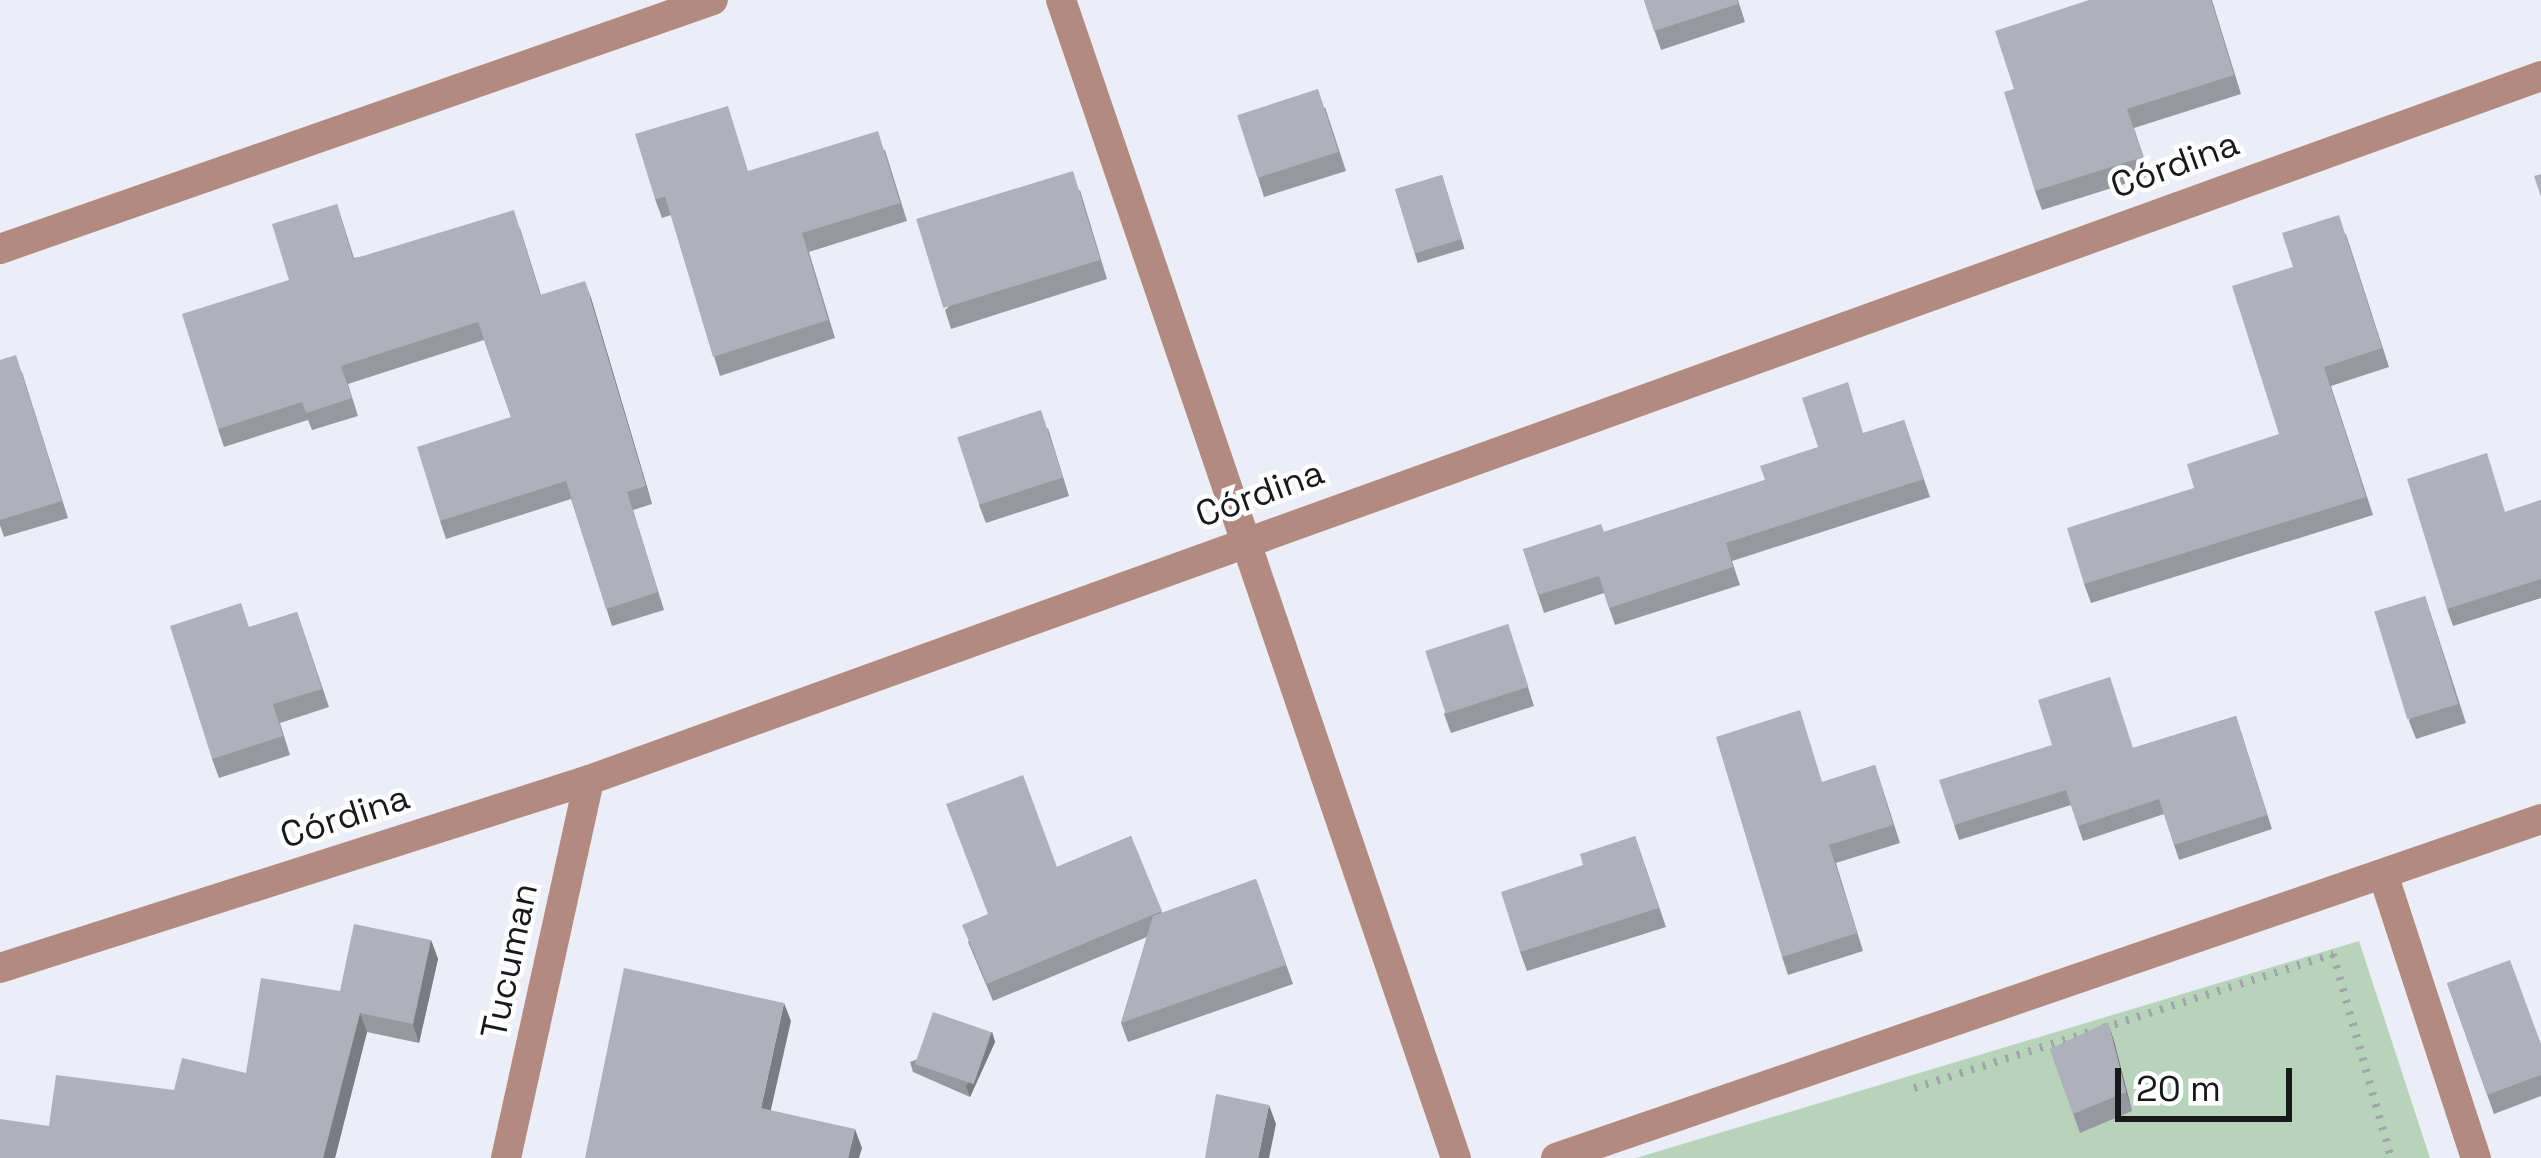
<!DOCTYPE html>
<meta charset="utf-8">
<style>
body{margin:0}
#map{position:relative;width:2541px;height:1158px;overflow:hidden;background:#ebeef7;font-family:"Space Grotesk",sans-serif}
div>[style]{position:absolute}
.green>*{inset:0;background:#b7d4ba}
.path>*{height:8px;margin-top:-4px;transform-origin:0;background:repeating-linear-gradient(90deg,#a3a5ac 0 3px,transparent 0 12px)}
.minor>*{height:30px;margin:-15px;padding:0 15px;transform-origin:15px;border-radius:15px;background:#b28a80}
.wall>*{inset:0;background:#9698a0;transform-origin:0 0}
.shaded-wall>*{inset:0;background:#7a7c82}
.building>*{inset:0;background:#afb1ba;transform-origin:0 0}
span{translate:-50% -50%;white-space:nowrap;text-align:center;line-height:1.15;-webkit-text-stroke:9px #fff;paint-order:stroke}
.street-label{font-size:36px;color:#18191c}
.scale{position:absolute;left:2115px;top:1068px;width:177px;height:54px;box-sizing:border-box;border:6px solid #18191c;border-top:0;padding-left:15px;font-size:36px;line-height:42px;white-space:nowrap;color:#18191c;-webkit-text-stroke:9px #fff;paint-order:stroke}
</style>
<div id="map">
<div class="green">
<i style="clip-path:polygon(2359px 941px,2430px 1158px,1636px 1158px)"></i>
</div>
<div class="path">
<i style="left:2103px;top:1028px;width:242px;rotate:-17.8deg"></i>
<i style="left:2333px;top:954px;width:212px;rotate:74.1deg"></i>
<i style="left:1914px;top:1088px;width:184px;rotate:-17.7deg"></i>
</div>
<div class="minor">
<i style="left:1061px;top:0;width:1224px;rotate:71.17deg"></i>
<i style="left:0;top:249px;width:755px;rotate:-19.25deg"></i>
<i style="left:2384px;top:877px;width:296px;rotate:71.9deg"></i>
<i style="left:0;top:968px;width:618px;rotate:-17.7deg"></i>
<i style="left:589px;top:780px;width:2075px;rotate:-19.83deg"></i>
<i style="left:506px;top:1158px;width:387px;rotate:-77.6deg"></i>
<i style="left:1556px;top:1158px;width:1042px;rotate:-18.99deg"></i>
</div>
<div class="wall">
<i style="clip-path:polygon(1644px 0,1738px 0,1745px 22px,1661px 50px)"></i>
<i style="clip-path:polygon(2089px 0,2212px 0,2241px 94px,2134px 128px,2150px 176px,2042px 210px,2035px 191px,2014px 89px)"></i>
<i style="clip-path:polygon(1325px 107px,1346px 171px,1264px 197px,1258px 178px)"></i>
<i style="clip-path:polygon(885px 150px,907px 221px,809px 252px,835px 338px,720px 376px,671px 215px,662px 218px,655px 199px,749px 171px)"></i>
<i style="left:1442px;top:175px;width:77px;height:49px;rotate:73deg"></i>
<i style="clip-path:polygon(1080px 190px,1107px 279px,951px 329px,945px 310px)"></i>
<i style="clip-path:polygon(337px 204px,354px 258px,520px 228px,541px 295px,591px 298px,652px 504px,633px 510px,664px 610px,612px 626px,571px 499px,446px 539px,440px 521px,511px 417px,484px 340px,348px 384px,358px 416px,312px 430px,308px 420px,224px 447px,218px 429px,289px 280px)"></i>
<i style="clip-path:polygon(2346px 234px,2389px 367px,2331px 386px,2373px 515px,2091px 603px,2084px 584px,2194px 488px,2279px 434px,2293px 267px)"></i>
<i style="clip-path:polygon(0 360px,22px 372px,68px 518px,4px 537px,0 525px)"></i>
<i style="clip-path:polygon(1904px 420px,1930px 497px,1732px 561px,1740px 585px,1615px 625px,1604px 593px,1544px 613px,1523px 549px,1604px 532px,1765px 480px,1864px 433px)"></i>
<i style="clip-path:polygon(1048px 428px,1069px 496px,986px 523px,979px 505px)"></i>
<i style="clip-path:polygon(2541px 500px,2541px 598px,2453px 626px,2447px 609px,2506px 512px)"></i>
<i style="clip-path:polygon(2425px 596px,2466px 723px,2416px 739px,2409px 721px)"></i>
<i style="clip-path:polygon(297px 612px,329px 707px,280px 723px,290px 755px,219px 778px,212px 759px,250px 627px)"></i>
<i style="clip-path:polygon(1508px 624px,1534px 706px,1451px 733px,1444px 714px)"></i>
<i style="clip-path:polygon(2236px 716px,2272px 829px,2179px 860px,2164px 814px,2083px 841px,2071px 805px,1959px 840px,1954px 825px,2133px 748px)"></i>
<i style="clip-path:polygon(1875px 765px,1900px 843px,1836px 863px,1863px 951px,1788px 975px,1782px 957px,1823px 782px)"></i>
<i style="clip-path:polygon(1131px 836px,1162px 913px,1256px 879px,1293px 984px,1128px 1042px,1121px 1023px,1147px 937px,993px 1001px,968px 942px,988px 914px,1057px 867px)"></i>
<i style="clip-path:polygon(1635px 836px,1666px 927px,1527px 971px,1520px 952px,1583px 865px)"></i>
<i style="clip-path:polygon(431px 940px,438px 959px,419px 1043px,367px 1032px,335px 1158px,0 1158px,49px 1126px,174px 1090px,246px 1073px)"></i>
<i style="clip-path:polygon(2447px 983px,2541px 1044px,2541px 1096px,2494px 1114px)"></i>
<i style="clip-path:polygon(992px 1032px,995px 1042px,970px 1097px,913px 1072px,910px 1062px)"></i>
<i style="clip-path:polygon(2114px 1041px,2132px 1111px,2080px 1133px,2050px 1049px)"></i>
</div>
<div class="shaded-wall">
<i style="clip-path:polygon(585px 281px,591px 298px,652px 504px,646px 486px)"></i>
<i style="clip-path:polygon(431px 940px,438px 959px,419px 1043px,413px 1024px)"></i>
<i style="clip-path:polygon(784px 1003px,791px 1021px,767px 1127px,761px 1108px)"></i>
<i style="clip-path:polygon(360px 1013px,367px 1032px,335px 1158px,323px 1158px)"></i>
<i style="clip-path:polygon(2108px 1022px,2114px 1041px,2132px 1111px,2126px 1092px)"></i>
<i style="clip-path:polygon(992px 1032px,995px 1042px,970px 1097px,966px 1087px)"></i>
<i style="clip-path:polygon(1269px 1105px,1276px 1124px,1269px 1158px,1258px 1158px)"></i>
<i style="clip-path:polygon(855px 1129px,862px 1148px,859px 1158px,848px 1158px)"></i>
</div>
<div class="building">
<i style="clip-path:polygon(1644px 0,1737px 0,1738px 4px,1654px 31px)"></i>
<i style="clip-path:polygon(2089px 0,2211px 0,2234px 75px,2127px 109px,2143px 157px,2035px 191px,2004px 92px,2014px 89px,1995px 31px)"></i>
<i style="left:1318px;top:89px;width:66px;height:85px;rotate:72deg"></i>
<i style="clip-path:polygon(728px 106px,748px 171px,878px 131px,900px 203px,802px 233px,828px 320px,713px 357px,665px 196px,655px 199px,635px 134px)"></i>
<i style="left:1073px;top:171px;width:93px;height:164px;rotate:73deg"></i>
<i style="clip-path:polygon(2541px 174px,2541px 197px,2534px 176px)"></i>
<i style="left:1442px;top:175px;width:67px;height:49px;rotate:73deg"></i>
<i style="clip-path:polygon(337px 204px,353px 259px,514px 210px,540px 295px,585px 281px,646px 486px,627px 492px,658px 592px,606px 609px,566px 481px,440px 521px,417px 447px,511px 417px,478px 322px,341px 366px,352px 398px,306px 413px,302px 402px,218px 429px,182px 314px,289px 280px,272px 224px)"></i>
<i style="clip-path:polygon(2339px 215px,2382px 348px,2324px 367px,2366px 497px,2084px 584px,2067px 528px,2194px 488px,2187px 464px,2279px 434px,2232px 286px,2293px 267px,2282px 233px)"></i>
<i style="clip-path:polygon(16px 355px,62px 501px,0 520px,0 360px)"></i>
<i style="clip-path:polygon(1848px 382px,1863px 433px,1904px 420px,1924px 479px,1726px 543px,1733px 567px,1609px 608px,1599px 576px,1538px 595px,1523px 549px,1601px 524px,1604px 532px,1765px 480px,1760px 466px,1818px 447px,1802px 398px)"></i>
<i style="left:1041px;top:410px;width:71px;height:88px;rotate:72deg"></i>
<i style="clip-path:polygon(2487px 453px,2505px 512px,2541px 500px,2541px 579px,2447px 609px,2407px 479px)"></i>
<i style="left:2425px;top:596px;width:113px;height:53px;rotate:73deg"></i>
<i style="clip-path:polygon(241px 603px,249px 627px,297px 612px,322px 689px,273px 704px,283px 736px,212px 759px,170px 626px)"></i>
<i style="left:1508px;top:624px;width:66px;height:87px;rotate:72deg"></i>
<i style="clip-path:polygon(2110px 677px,2133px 748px,2236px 716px,2267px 815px,2174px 845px,2159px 799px,2078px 826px,2066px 790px,1954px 825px,1939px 780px,2052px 745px,2038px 700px)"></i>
<i style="clip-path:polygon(1800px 710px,1822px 782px,1875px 765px,1893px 825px,1829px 845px,1857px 933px,1782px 957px,1716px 737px)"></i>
<i style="clip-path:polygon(1023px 775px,1057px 867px,1131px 836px,1162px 911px,987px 984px,962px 925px,988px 914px,946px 804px)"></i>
<i style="clip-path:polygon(1635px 836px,1659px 908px,1520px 952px,1501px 892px,1583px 865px,1580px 854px)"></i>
<i style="clip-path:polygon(1256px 879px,1286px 965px,1121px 1023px,1153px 916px)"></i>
<i style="clip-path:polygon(354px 924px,431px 940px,413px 1024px,360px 1013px,323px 1158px,0 1158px,0 1119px,49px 1126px,56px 1075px,174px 1090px,182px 1058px,246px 1073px,261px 978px,340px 991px)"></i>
<i style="clip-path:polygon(2510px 960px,2541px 1044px,2541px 1075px,2487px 1095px,2447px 983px)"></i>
<i style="clip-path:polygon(624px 968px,784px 1003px,761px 1108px,855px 1129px,848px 1158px,585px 1158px)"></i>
<i style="left:933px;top:1012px;width:62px;height:55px;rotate:19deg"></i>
<i style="clip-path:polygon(2108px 1022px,2126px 1092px,2073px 1114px,2050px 1049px)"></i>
<i style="clip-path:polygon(1216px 1094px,1269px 1105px,1258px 1158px,1205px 1158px)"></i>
</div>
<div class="street-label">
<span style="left:2175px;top:165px;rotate:-20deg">Córdina</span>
<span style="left:1260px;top:494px;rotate:-20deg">Córdina</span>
<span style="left:345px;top:817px;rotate:-18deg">Córdina</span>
<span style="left:510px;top:961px;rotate:-78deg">Tucuman</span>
</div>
<div class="scale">20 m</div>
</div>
